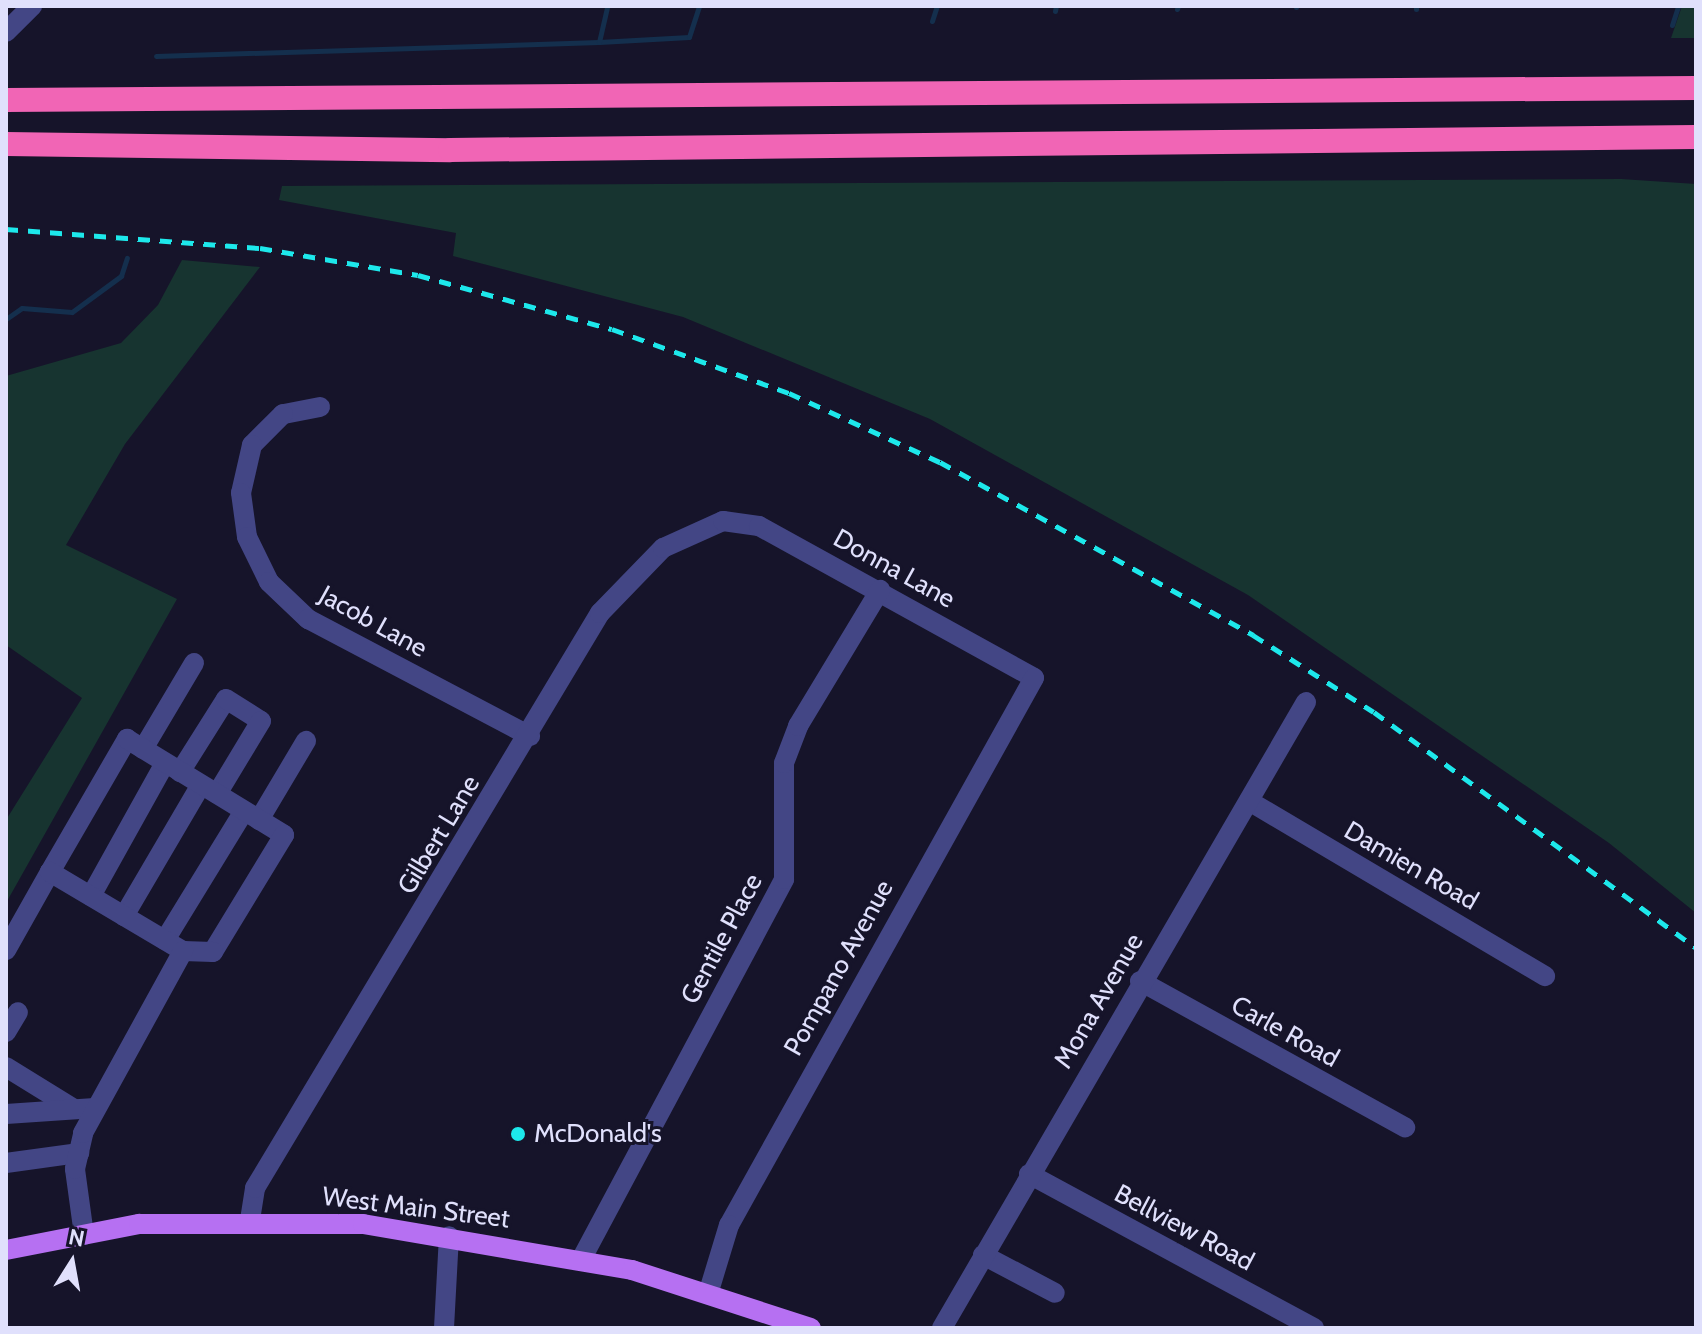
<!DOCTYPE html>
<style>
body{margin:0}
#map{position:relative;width:1702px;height:1334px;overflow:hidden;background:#16142a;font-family:Cabin,sans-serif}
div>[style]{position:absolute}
.green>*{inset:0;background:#173430}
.stream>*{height:5px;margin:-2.5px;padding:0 2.5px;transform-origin:2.5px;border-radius:2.5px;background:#142f4d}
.minor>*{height:20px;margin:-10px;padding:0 10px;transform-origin:10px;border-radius:10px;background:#434685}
.major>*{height:20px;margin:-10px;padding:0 10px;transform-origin:10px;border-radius:10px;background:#b670f2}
.highway>*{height:24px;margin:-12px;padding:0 12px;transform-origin:12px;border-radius:12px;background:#f165b5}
.rail>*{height:5px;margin-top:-2.5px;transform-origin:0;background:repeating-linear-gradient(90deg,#1de8eb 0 12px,transparent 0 22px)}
.dots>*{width:22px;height:22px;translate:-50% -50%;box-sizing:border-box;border:4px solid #16142a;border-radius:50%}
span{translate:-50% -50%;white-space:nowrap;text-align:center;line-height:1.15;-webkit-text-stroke:6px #16142a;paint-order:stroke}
.street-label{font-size:26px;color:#e0e0fc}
.poi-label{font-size:26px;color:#e0e0fc}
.left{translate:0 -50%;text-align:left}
.frame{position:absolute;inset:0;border:8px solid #e0e0fc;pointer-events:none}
.north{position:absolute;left:32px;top:1222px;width:80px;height:80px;-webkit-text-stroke:6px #16142a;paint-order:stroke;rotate:11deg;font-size:22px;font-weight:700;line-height:32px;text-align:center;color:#e0e0fc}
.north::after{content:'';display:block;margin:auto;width:28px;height:36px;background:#e0e0fc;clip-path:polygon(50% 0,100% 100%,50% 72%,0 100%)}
</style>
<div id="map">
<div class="green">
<i style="clip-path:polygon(1682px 6px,1696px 6px,1696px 38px,1671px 38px)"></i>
<i style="clip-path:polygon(1621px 179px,1696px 184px,1696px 913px,1609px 843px,1248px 595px,930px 419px,683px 317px,453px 256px,456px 233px,279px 200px,282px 186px)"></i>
<i style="clip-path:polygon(182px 260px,260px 267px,125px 444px,66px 545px,177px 599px,6px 903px,6px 820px,82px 698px,6px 645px,6px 376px,121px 343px,158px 305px)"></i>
</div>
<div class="stream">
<i style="left:1296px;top:7px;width:1px;rotate:-90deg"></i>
<i style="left:1177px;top:9px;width:3px;rotate:-72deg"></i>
<i style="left:1416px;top:9px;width:3px;rotate:-90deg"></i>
<i style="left:1055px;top:11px;width:5px;rotate:-79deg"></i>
<i style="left:932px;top:21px;width:16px;rotate:-72deg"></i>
<i style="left:1672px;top:25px;width:20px;rotate:-72deg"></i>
<i style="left:599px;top:42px;width:90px;rotate:-3.2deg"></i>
<i style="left:689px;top:37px;width:33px;rotate:-72deg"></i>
<i style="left:156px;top:56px;width:443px;rotate:-1.8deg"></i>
<i style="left:599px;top:42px;width:37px;rotate:-77deg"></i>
<i style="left:6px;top:319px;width:19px;rotate:-35deg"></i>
<i style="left:22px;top:308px;width:50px;rotate:4.6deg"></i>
<i style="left:72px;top:312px;width:61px;rotate:-36.3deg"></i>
<i style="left:121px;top:276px;width:19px;rotate:-72deg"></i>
</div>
<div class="minor">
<i style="left:6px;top:32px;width:37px;rotate:-45deg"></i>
<i style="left:320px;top:407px;width:38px;rotate:169deg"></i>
<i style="left:283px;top:414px;width:44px;rotate:135deg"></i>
<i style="left:252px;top:445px;width:49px;rotate:102.9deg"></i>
<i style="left:241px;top:493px;width:44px;rotate:82.2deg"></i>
<i style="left:247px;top:537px;width:50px;rotate:63.9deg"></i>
<i style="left:269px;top:582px;width:54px;rotate:43.5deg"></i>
<i style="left:308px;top:619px;width:251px;rotate:27.8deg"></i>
<i style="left:143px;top:749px;width:100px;rotate:-59.3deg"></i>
<i style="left:180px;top:772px;width:86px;rotate:-57.8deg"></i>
<i style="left:226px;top:699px;width:41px;rotate:32.2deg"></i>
<i style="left:261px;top:721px;width:85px;rotate:121.1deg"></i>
<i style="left:1249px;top:801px;width:344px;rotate:30.6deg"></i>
<i style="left:259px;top:820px;width:92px;rotate:-59.3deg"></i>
<i style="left:91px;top:896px;width:152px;rotate:-60.9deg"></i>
<i style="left:124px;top:916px;width:152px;rotate:-59.6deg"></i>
<i style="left:165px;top:940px;width:151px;rotate:-58.5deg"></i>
<i style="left:6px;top:950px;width:90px;rotate:-60.6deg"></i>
<i style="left:50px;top:872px;width:154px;rotate:-59.9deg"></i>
<i style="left:127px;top:739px;width:184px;rotate:31.4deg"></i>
<i style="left:284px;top:835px;width:137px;rotate:121.3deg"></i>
<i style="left:213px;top:952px;width:30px;rotate:-178deg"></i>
<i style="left:183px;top:951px;width:155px;rotate:-149.3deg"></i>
<i style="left:1140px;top:981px;width:303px;rotate:28.9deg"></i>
<i style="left:6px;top:1032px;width:23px;rotate:-59deg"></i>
<i style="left:6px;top:1067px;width:80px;rotate:31.7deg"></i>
<i style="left:6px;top:1114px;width:89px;rotate:-3.9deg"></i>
<i style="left:6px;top:1163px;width:74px;rotate:-7.8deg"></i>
<i style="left:1029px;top:1174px;width:324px;rotate:28.4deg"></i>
<i style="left:250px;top:1220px;width:32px;rotate:-81deg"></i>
<i style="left:255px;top:1188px;width:671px;rotate:-59.04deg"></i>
<i style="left:600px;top:613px;width:91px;rotate:-45.9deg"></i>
<i style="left:663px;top:548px;width:66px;rotate:-24.2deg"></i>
<i style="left:723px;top:521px;width:36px;rotate:8deg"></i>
<i style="left:759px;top:526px;width:314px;rotate:28.9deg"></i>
<i style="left:1034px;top:678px;width:626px;rotate:119.14deg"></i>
<i style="left:729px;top:1225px;width:69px;rotate:106.9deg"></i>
<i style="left:84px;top:1235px;width:67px;rotate:-97.8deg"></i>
<i style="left:75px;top:1169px;width:37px;rotate:-77deg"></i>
<i style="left:83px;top:1133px;width:208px;rotate:-61.2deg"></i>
<i style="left:983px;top:1255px;width:81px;rotate:27.8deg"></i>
<i style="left:582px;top:1258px;width:429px;rotate:-61.9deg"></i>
<i style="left:784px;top:879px;width:116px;rotate:-90deg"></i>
<i style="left:784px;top:763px;width:40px;rotate:-69deg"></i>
<i style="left:798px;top:726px;width:159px;rotate:-58.9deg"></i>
<i style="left:444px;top:1328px;width:92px;rotate:-86.9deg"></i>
<i style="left:942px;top:1328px;width:724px;rotate:-59.82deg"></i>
</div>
<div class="major">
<i style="left:6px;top:1250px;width:136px;rotate:-11.1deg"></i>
<i style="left:139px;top:1224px;width:224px"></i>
<i style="left:363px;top:1224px;width:273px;rotate:9.7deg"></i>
<i style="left:632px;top:1270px;width:188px;rotate:18deg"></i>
</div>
<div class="highway">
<i style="left:6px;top:100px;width:1690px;rotate:-0.41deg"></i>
<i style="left:6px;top:144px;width:444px;rotate:0.8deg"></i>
<i style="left:450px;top:150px;width:1246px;rotate:-0.6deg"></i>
</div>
<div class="rail">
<i style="left:6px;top:229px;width:255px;rotate:4.3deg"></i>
<i style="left:260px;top:248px;width:160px;rotate:9.7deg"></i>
<i style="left:418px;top:275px;width:201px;rotate:15.6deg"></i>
<i style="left:612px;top:329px;width:188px;rotate:19.9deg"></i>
<i style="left:789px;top:393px;width:166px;rotate:24.6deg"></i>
<i style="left:940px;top:462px;width:358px;rotate:28.9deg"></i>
<i style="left:1253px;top:635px;width:143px;rotate:32.5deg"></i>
<i style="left:1374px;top:712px;width:399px;rotate:36.2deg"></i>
</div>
<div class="dots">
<i style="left:518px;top:1134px;background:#1de8eb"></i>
</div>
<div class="street-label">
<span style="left:894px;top:569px;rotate:29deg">Donna Lane</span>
<span style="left:373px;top:622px;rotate:29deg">Jacob Lane</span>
<span style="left:439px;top:835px;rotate:-59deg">Gilbert Lane</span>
<span style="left:1411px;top:866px;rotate:30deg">Damien Road</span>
<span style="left:722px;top:939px;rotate:-62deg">Gentile Place</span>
<span style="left:839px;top:968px;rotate:-61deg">Pompano Avenue</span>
<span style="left:1099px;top:1001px;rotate:-60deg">Mona Avenue</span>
<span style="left:1285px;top:1032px;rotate:29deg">Carle Road</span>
<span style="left:416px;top:1208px;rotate:7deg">West Main Street</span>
<span style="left:1184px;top:1228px;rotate:28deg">Bellview Road</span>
</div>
<div class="poi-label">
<span class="left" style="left:534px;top:1134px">McDonald's</span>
</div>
<div class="frame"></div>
<div class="north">N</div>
</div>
